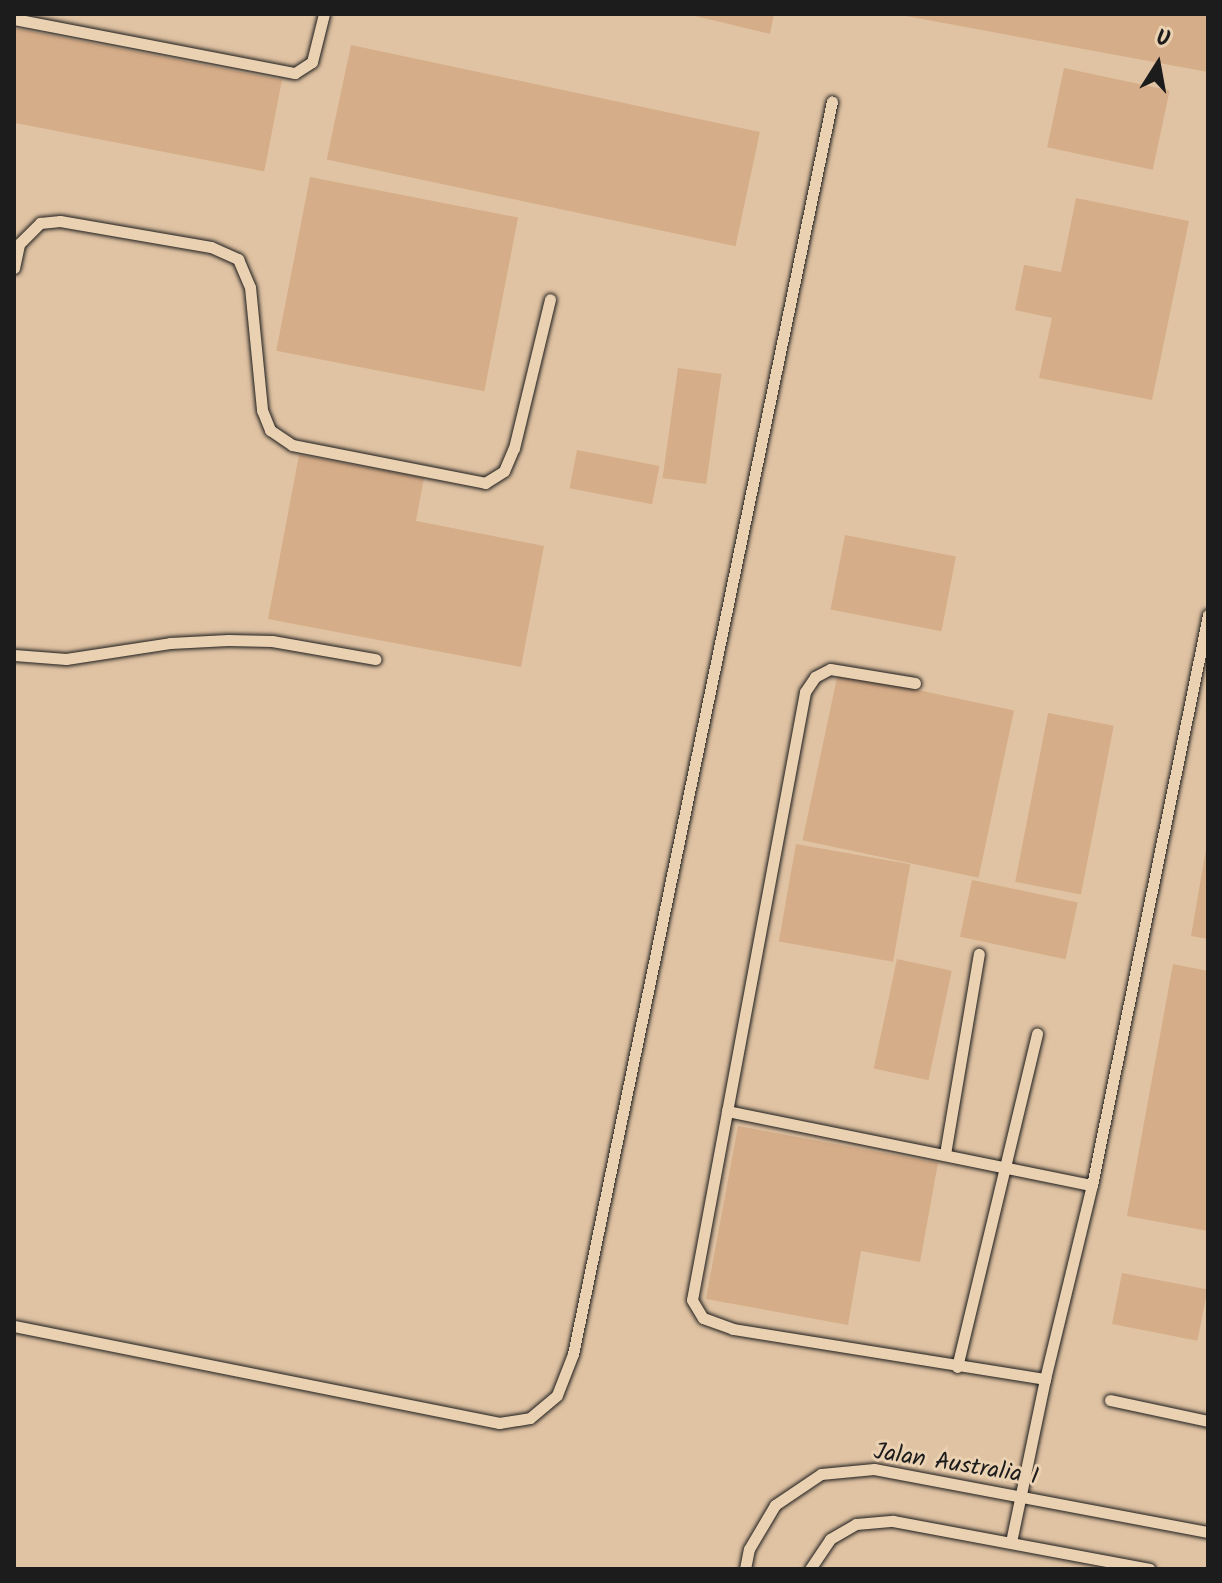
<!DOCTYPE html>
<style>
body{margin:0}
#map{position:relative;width:1222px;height:1583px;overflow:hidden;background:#ead1b2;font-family:Kalam,sans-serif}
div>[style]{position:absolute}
.built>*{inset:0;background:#e0c3a3;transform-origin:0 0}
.building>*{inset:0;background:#d6ad89;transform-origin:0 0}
.roads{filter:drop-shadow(0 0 2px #1c1c1c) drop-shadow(0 0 2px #1c1c1c)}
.service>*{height:11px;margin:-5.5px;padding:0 5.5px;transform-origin:5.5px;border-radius:5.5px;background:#ead1b2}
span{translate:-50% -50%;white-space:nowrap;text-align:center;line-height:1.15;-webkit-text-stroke:6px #ead1b2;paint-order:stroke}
.street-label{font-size:24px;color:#1c1c1c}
.frame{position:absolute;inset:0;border:16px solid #1c1c1c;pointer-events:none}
.north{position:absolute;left:1118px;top:24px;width:80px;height:80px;-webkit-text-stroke:6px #ead1b2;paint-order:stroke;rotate:11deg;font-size:22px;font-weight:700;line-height:32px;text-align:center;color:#1c1c1c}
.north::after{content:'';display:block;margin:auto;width:28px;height:36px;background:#1c1c1c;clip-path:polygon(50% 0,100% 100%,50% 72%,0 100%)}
</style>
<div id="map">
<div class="built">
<i style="left:14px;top:14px;width:1194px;height:1555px"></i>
</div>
<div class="building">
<i style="clip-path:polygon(687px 14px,774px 14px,770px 34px)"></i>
<i style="clip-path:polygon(906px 14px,1208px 14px,1208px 72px,906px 16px)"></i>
<i style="left:14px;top:28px;width:273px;height:93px;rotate:11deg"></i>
<i style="left:351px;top:45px;width:418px;height:117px;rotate:12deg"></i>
<i style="left:1064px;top:68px;width:108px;height:81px;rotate:12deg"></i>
<i style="left:310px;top:177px;width:212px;height:177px;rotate:11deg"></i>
<i style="clip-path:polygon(1076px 198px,1189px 221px,1152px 400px,1039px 378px,1052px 318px,1015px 310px,1024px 265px,1061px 272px)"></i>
<i style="left:678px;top:368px;width:44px;height:111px;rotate:8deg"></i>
<i style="left:577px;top:450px;width:84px;height:39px;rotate:11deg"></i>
<i style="clip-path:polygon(299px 455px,424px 478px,416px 521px,544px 546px,521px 667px,268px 619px)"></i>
<i style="left:845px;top:535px;width:113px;height:76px;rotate:11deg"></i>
<i style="left:838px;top:673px;width:180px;height:171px;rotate:12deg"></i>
<i style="left:1048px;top:713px;width:67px;height:172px;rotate:11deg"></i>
<i style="left:796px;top:844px;width:116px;height:99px;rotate:10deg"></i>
<i style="clip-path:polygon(1206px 849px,1208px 849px,1208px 939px,1191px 936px)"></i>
<i style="left:972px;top:880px;width:108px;height:58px;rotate:12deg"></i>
<i style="left:897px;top:959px;width:56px;height:112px;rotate:12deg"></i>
<i style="clip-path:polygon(1173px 964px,1208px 971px,1208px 1231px,1127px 1216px)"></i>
<i style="clip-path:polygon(738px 1126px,938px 1163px,920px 1262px,861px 1251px,848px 1325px,706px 1299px)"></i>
<i style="left:1122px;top:1273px;width:87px;height:52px;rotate:11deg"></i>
</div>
<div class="roads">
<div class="service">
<i style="left:14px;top:19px;width:286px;rotate:10.9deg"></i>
<i style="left:295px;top:73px;width:20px;rotate:-33deg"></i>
<i style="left:312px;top:62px;width:49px;rotate:-76deg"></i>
<i style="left:14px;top:268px;width:25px;rotate:-78deg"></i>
<i style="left:19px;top:244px;width:30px;rotate:-45deg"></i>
<i style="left:40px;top:223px;width:20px;rotate:-6deg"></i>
<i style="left:60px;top:221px;width:153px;rotate:9.8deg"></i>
<i style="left:211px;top:247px;width:30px;rotate:24deg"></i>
<i style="left:238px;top:259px;width:30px;rotate:67deg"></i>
<i style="left:250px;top:287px;width:124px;rotate:84.4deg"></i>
<i style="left:262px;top:410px;width:22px;rotate:68deg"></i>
<i style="left:270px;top:430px;width:27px;rotate:34deg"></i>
<i style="left:292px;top:445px;width:197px;rotate:11.1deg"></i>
<i style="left:485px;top:483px;width:22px;rotate:-32deg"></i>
<i style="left:504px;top:471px;width:25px;rotate:-67deg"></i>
<i style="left:514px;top:448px;width:153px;rotate:-76.4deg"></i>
<i style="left:14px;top:655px;width:52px;rotate:4.4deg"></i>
<i style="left:66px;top:659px;width:105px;rotate:-8.7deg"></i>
<i style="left:170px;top:643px;width:58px;rotate:-3deg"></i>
<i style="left:228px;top:640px;width:44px;rotate:1.3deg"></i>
<i style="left:272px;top:641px;width:105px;rotate:9.9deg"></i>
<i style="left:915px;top:683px;width:86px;rotate:-170.6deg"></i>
<i style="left:830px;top:669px;width:17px;rotate:152deg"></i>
<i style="left:815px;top:677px;width:18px;rotate:124deg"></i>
<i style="left:805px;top:692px;width:618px;rotate:100.53deg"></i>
<i style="left:692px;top:1300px;width:21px;rotate:59deg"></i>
<i style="left:703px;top:1318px;width:32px;rotate:20deg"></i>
<i style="left:733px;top:1329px;width:316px;rotate:9.1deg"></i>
<i style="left:727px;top:1111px;width:372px;rotate:11.5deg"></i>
<i style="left:945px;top:1154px;width:203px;rotate:-80.4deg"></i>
<i style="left:14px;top:1326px;width:495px;rotate:11.3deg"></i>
<i style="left:499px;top:1423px;width:31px;rotate:-9deg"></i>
<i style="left:530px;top:1418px;width:35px;rotate:-40deg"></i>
<i style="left:557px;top:1395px;width:44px;rotate:-68.7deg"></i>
<i style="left:573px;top:1354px;width:1279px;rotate:-78.32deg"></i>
<i style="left:957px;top:1367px;width:343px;rotate:-76.5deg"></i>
<i style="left:1110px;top:1400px;width:100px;rotate:12.1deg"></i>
<i style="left:1011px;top:1542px;width:167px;rotate:-78.2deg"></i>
<i style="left:1045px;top:1379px;width:200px;rotate:-76.4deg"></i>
<i style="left:1092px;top:1185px;width:582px;rotate:-78.5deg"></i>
<i style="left:745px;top:1569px;width:20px;rotate:-79deg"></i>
<i style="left:749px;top:1549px;width:51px;rotate:-59.4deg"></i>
<i style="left:775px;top:1505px;width:55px;rotate:-34deg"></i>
<i style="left:821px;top:1474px;width:53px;rotate:-5.4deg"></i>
<i style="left:874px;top:1469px;width:340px;rotate:10.7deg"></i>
<i style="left:810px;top:1569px;width:36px;rotate:-56deg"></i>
<i style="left:830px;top:1539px;width:30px;rotate:-30deg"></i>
<i style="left:856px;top:1524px;width:37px;rotate:-5deg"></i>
<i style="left:893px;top:1521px;width:261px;rotate:10.6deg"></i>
</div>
</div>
<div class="street-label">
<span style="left:956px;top:1465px;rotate:9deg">Jalan Australia I</span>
</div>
<div class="frame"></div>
<div class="north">U</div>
</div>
